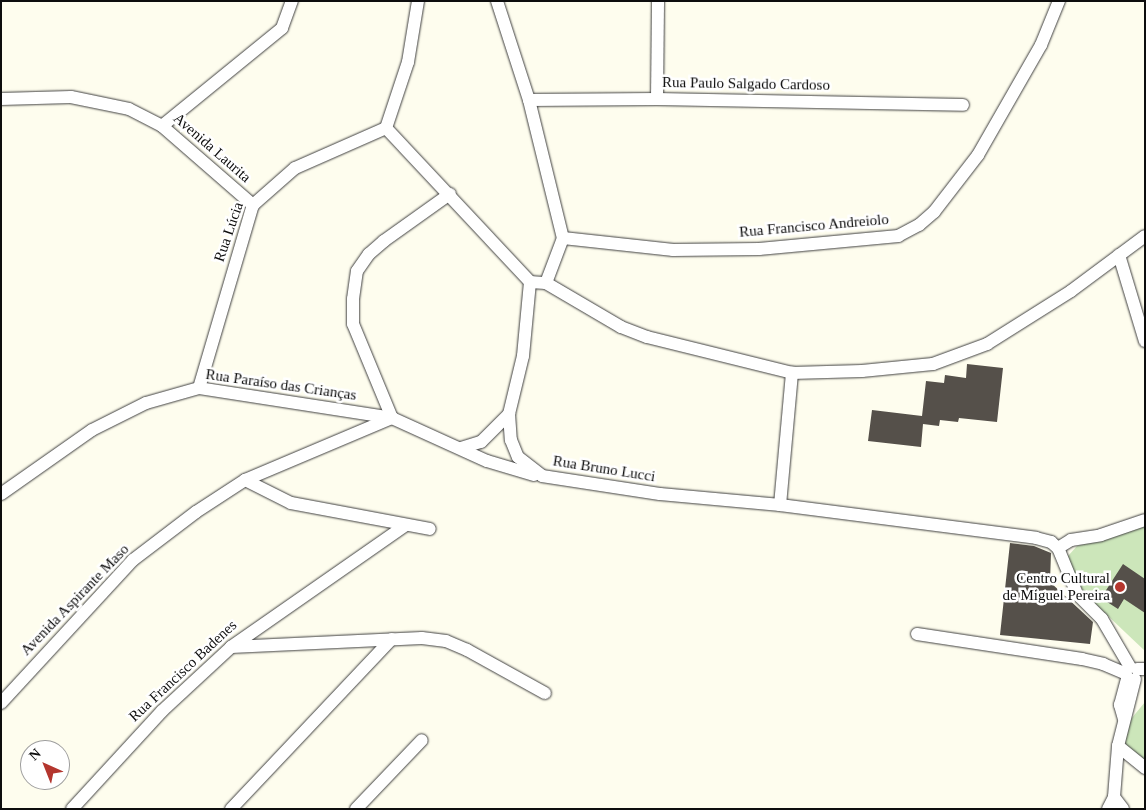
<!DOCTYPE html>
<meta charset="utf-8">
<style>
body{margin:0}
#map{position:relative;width:1146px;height:810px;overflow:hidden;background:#fefdee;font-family:"Times New Roman",serif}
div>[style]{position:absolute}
.green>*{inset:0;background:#cce6ba}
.building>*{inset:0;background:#55504a}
.roads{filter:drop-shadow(0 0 1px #404040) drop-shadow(0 0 1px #404040)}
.minor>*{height:12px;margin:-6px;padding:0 6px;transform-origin:6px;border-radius:6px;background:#fff}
.dots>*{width:14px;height:14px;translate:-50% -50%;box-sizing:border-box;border:2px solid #fff;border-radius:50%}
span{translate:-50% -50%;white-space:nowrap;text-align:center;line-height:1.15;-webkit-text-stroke:5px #fff;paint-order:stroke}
.street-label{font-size:15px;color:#0d0d0d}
.poi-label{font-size:15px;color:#0d0d0d}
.right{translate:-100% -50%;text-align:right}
.frame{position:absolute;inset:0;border:2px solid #0d0d0d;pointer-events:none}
.north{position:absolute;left:20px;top:740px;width:50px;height:50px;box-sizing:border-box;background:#fff;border:1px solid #9e9e9e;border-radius:50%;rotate:316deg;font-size:14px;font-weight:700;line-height:20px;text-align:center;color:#0d0d0d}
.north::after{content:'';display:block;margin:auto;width:18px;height:22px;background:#b4362e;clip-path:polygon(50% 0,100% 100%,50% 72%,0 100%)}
</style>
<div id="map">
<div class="green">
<i style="clip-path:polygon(1145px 526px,1145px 651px,1088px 597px,1074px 577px,1068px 556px,1077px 546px)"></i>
<i style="clip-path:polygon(1145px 702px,1145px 764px,1129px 751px,1125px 742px,1131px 719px)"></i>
</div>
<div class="building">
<i style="clip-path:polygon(967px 364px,1003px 368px,997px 422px,959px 418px,958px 422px,940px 420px,939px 426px,923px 424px,921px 447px,868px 441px,872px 410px,922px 416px,926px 381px,944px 383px,945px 375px,966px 378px)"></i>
<i style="clip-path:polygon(1010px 543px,1034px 546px,1051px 553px,1050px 582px,1093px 622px,1090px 644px,1000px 635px)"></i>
<i style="clip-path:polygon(1123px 564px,1145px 579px,1145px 613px,1124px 599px,1118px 609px,1101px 598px)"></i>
</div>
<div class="roads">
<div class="minor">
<i style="left:418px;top:1px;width:62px;rotate:99.3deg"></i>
<i style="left:408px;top:62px;width:70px;rotate:108.4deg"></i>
<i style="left:386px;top:128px;width:211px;rotate:46.9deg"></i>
<i style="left:497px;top:1px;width:104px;rotate:72.1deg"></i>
<i style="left:529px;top:100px;width:142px;rotate:76.2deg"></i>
<i style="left:563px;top:238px;width:48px;rotate:110.7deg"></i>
<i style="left:1px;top:99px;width:70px;rotate:-1.6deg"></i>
<i style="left:71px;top:97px;width:59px;rotate:11.7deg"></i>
<i style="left:129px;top:109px;width:37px;rotate:27deg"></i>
<i style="left:162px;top:126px;width:121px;rotate:41deg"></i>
<i style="left:657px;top:99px;width:98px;rotate:-89.4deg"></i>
<i style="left:529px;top:100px;width:128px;rotate:-0.4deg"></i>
<i style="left:657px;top:99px;width:306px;rotate:1.1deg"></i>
<i style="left:162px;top:126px;width:155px;rotate:-39.2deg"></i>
<i style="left:282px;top:28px;width:29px;rotate:-70deg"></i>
<i style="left:563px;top:238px;width:111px;rotate:6.2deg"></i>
<i style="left:673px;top:250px;width:86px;rotate:-0.7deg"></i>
<i style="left:759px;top:249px;width:140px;rotate:-5.3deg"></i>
<i style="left:898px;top:236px;width:24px;rotate:-28deg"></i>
<i style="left:919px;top:225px;width:20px;rotate:-41deg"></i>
<i style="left:934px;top:212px;width:72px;rotate:-52.3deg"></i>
<i style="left:978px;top:155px;width:127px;rotate:-60.2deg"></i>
<i style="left:1041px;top:45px;width:48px;rotate:-67.8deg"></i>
<i style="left:1119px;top:255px;width:90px;rotate:73.2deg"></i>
<i style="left:530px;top:282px;width:74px;rotate:95.4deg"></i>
<i style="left:523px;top:356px;width:60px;rotate:103.6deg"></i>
<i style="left:509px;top:414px;width:26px;rotate:86deg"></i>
<i style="left:511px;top:440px;width:18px;rotate:68deg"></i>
<i style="left:518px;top:457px;width:31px;rotate:38deg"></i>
<i style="left:542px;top:476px;width:119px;rotate:8.7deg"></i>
<i style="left:660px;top:494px;width:121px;rotate:5.2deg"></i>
<i style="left:780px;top:505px;width:258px;rotate:7.3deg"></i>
<i style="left:1036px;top:538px;width:16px;rotate:15deg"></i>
<i style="left:1051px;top:542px;width:9px;rotate:41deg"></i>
<i style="left:530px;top:282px;width:16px;rotate:4deg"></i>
<i style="left:546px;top:283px;width:87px;rotate:30.4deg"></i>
<i style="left:621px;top:327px;width:28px;rotate:21deg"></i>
<i style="left:647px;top:337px;width:149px;rotate:13.9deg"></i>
<i style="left:792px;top:373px;width:70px;rotate:-1.6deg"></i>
<i style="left:862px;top:371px;width:71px;rotate:-5.6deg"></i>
<i style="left:933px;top:364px;width:58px;rotate:-20.3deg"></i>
<i style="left:987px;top:344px;width:99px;rotate:-32.2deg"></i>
<i style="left:1071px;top:291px;width:92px;rotate:-36.6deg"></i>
<i style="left:199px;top:388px;width:191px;rotate:-73.6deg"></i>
<i style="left:253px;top:205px;width:56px;rotate:-41.4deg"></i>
<i style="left:295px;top:168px;width:99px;rotate:-23.7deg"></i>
<i style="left:461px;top:448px;width:21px;rotate:-17deg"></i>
<i style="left:481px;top:442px;width:40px;rotate:-45deg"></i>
<i style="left:245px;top:480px;width:51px;rotate:26.6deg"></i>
<i style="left:291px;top:503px;width:141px;rotate:10.6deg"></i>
<i style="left:1px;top:494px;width:111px;rotate:-35.1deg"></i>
<i style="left:92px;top:430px;width:60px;rotate:-26.6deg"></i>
<i style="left:146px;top:403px;width:55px;rotate:-15.8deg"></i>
<i style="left:199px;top:388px;width:195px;rotate:8.8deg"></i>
<i style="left:392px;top:418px;width:104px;rotate:24.4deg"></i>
<i style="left:487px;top:461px;width:49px;rotate:16.6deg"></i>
<i style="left:780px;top:505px;width:133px;rotate:-84.8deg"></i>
<i style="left:917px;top:634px;width:167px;rotate:8.6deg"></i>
<i style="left:1082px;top:659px;width:22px;rotate:13deg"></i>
<i style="left:1103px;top:664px;width:25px;rotate:23deg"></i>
<i style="left:231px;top:647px;width:191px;rotate:-2.7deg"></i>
<i style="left:422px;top:638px;width:24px;rotate:7deg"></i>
<i style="left:446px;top:641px;width:23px;rotate:23deg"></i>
<i style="left:467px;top:650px;width:89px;rotate:28.9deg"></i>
<i style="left:1130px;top:667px;width:56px;rotate:-120.3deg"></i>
<i style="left:1102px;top:619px;width:35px;rotate:-135deg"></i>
<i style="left:1077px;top:594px;width:50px;rotate:-112.4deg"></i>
<i style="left:1058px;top:548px;width:15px;rotate:-32deg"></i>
<i style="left:1071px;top:540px;width:30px;rotate:-9deg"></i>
<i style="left:1101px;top:535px;width:46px;rotate:-18.8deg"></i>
<i style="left:1137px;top:669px;width:8px"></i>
<i style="left:1px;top:703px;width:195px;rotate:-47.3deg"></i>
<i style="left:133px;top:560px;width:79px;rotate:-37.3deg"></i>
<i style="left:196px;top:512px;width:59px;rotate:-33.1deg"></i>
<i style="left:245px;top:480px;width:160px;rotate:-22.9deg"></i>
<i style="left:392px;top:418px;width:102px;rotate:-112.5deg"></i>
<i style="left:353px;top:324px;width:25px;rotate:-90deg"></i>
<i style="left:353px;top:299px;width:28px;rotate:-82deg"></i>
<i style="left:357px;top:271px;width:21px;rotate:-55deg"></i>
<i style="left:369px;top:254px;width:20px;rotate:-41deg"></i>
<i style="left:384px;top:241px;width:81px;rotate:-35.5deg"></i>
<i style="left:1124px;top:719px;width:15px;rotate:-106deg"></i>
<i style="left:1120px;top:705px;width:28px;rotate:-75deg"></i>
<i style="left:1118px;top:746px;width:35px;rotate:39deg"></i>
<i style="left:1114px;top:797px;width:15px;rotate:53deg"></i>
<i style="left:72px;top:809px;width:133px;rotate:-47.4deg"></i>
<i style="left:162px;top:711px;width:94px;rotate:-42.8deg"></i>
<i style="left:231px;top:647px;width:213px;rotate:-34.9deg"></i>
<i style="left:231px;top:809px;width:234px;rotate:-46.6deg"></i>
<i style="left:356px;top:809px;width:95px;rotate:-46.3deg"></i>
<i style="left:1108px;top:809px;width:13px;rotate:-63deg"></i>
<i style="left:1114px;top:797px;width:51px;rotate:-85.5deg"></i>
<i style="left:1118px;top:746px;width:69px;rotate:-75.8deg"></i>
</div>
</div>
<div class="dots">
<i style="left:1120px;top:587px;background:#b4362e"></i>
</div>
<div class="street-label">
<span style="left:746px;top:84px;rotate:1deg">Rua Paulo Salgado Cardoso</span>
<span style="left:212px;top:148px;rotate:41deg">Avenida Laurita</span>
<span style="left:814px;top:226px;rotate:-5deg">Rua Francisco Andreiolo</span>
<span style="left:229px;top:232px;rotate:-71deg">Rua Lúcia</span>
<span style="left:281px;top:385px;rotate:8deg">Rua Paraíso das Crianças</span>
<span style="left:604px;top:469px;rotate:9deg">Rua Bruno Lucci</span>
<span style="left:75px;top:600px;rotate:-46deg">Avenida Aspirante Maso</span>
<span style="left:183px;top:671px;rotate:-43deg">Rua Francisco Badenes</span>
</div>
<div class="poi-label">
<span class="right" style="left:1110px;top:587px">Centro Cultural<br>de Miguel Pereira</span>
</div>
<div class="frame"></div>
<div class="north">N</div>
</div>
